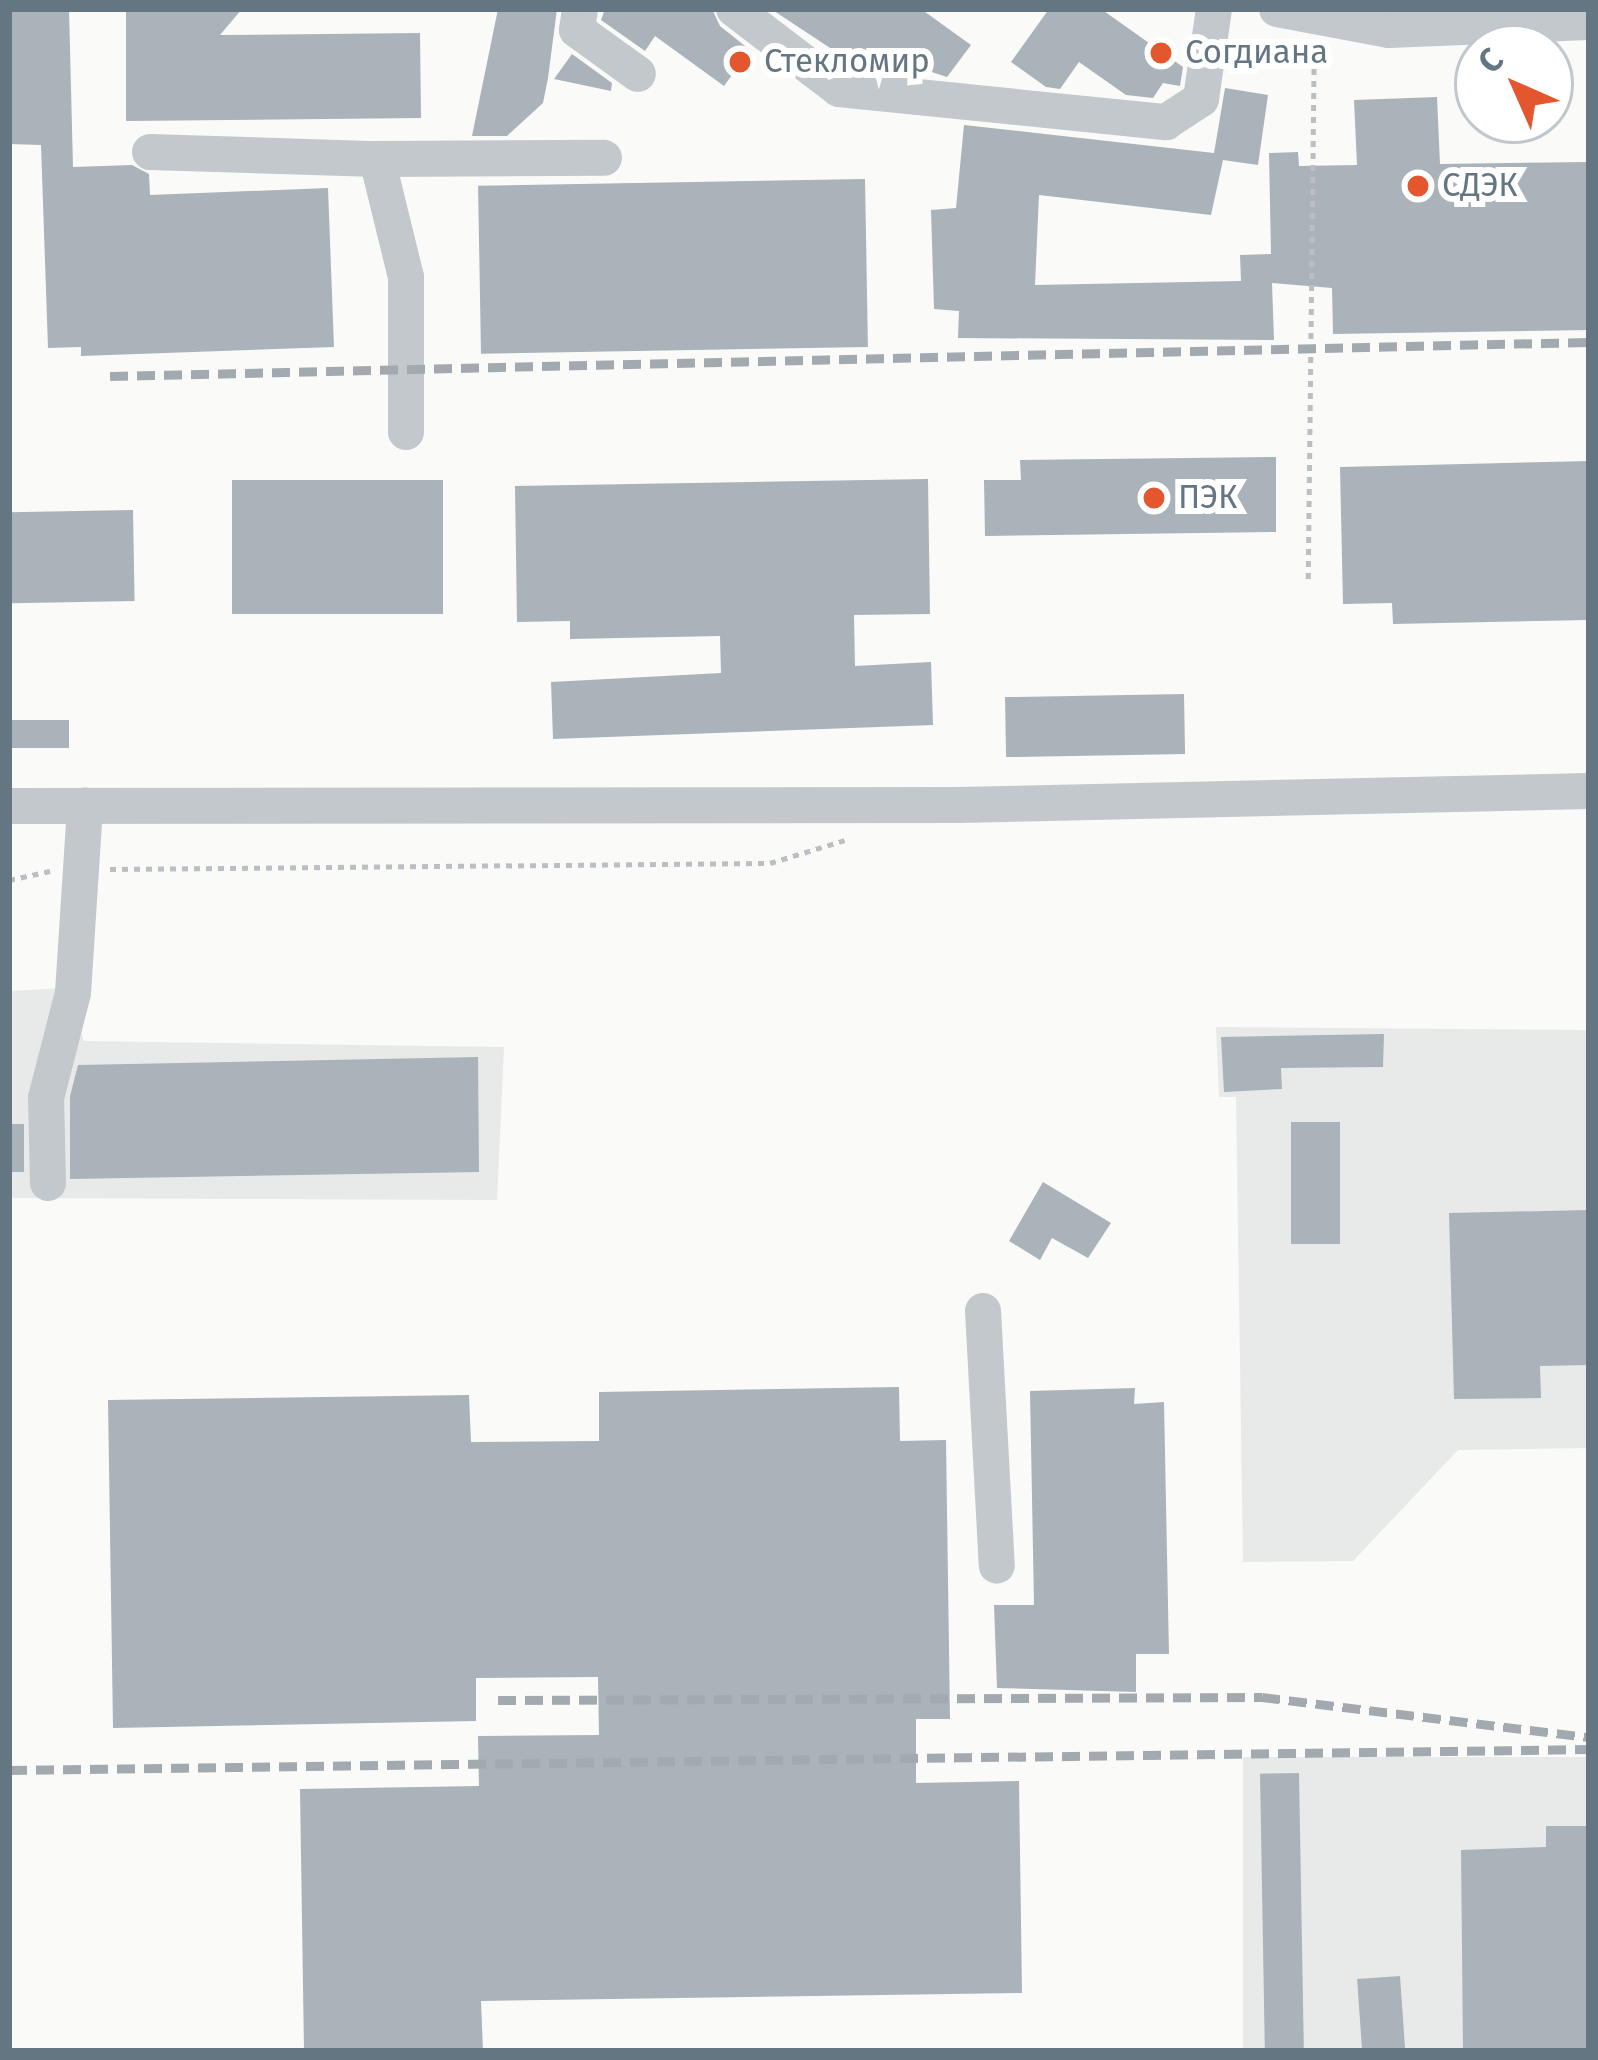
<!DOCTYPE html>
<meta charset="utf-8">
<style>
body{margin:0}
#map{position:relative;width:1598px;height:2060px;overflow:hidden;background:#fafaf8;font-family:"Fira Sans",sans-serif}
div>[style]{position:absolute}
.built>*{inset:0;background:#e8e9e9;transform-origin:0 0}
.building>*{inset:0;background:#aab3b9;transform-origin:0 0}
.path>*{height:4.5px;margin-top:-2.25px;transform-origin:0;background:repeating-linear-gradient(90deg,#bbbfc2 0 6px,transparent 0 12px)}
.minor>*{height:36px;margin:-18px;padding:0 18px;transform-origin:18px;border-radius:18px;background:#c3c8cc}
.rail>*{height:9px;margin-top:-4.5px;transform-origin:0;background:repeating-linear-gradient(90deg,#a2aab0 0 18px,transparent 0 27px)}
.dots>*{width:33px;height:33px;translate:-50% -50%;box-sizing:border-box;border:6px solid #fff;border-radius:50%}
span{translate:-50% -50%;white-space:nowrap;text-align:center;line-height:1.15;-webkit-text-stroke:12px #fff;paint-order:stroke}
.poi-label{font-size:33px;color:#657683}
.left{translate:0 -50%;text-align:left}
.frame{position:absolute;inset:0;border:12px solid #657683;pointer-events:none}
.north{position:absolute;left:1454px;top:24px;width:120px;height:120px;box-sizing:border-box;background:#fff;border:3px solid #c1c8cd;border-radius:50%;rotate:315deg;font-size:33px;font-weight:700;line-height:48px;text-align:center;color:#657683}
.north::after{content:'';display:block;margin:auto;width:42px;height:54px;background:#e4572e;clip-path:polygon(50% 0,100% 100%,50% 72%,0 100%)}
</style>
<div id="map">
<div class="built">
<i style="clip-path:polygon(63px 988px,84px 1041px,504px 1047px,497px 1200px,9px 1198px,9px 991px)"></i>
<i style="clip-path:polygon(1216px 1027px,1589px 1030px,1589px 1448px,1458px 1450px,1353px 1561px,1243px 1562px,1236px 1097px,1219px 1097px)"></i>
<i style="left:1589px;top:1757px;width:294px;height:346px;rotate:90deg"></i>
</div>
<div class="building">
<i style="clip-path:polygon(9px 9px,69px 9px,73px 167px,132px 165px,149px 174px,150px 195px,328px 188px,334px 347px,81px 356px,81px 347px,48px 348px,41px 145px,9px 144px)"></i>
<i style="clip-path:polygon(126px 9px,242px 9px,220px 35px,420px 33px,421px 118px,126px 121px)"></i>
<i style="clip-path:polygon(498px 9px,557px 9px,548px 78px,543px 103px,507px 136px,472px 136px)"></i>
<i style="clip-path:polygon(605px 9px,712px 9px,720px 26px,750px 50px,724px 86px,655px 36px,645px 51px,601px 20px)"></i>
<i style="clip-path:polygon(771px 9px,921px 9px,971px 45px,947px 77px,907px 64px,901px 73px,862px 69px)"></i>
<i style="clip-path:polygon(1049px 9px,1101px 9px,1183px 67px,1180px 86px,1163px 83px,1153px 98px,1126px 95px,1079px 62px,1060px 89px,1046px 87px,1011px 62px)"></i>
<i style="clip-path:polygon(572px 54px,612px 83px,611px 91px,554px 79px)"></i>
<i style="clip-path:polygon(1225px 88px,1268px 95px,1258px 165px,1223px 160px,1211px 215px,1039px 195px,1035px 285px,1241px 281px,1240px 255px,1271px 254px,1269px 153px,1298px 152px,1299px 166px,1357px 165px,1354px 100px,1437px 97px,1440px 164px,1589px 162px,1589px 330px,1333px 334px,1332px 288px,1272px 283px,1274px 340px,958px 338px,959px 311px,934px 309px,931px 210px,956px 208px,964px 125px,1214px 153px)"></i>
<i style="left:865px;top:179px;width:168px;height:387px;rotate:89deg"></i>
<i style="clip-path:polygon(1276px 457px,1276px 532px,985px 536px,984px 480px,1021px 480px,1020px 460px)"></i>
<i style="clip-path:polygon(1589px 461px,1589px 620px,1393px 624px,1392px 603px,1343px 604px,1340px 467px)"></i>
<i style="clip-path:polygon(928px 479px,930px 614px,854px 615px,855px 666px,931px 662px,933px 725px,553px 739px,551px 682px,721px 673px,720px 636px,570px 639px,570px 621px,517px 622px,515px 486px)"></i>
<i style="left:443px;top:480px;width:134px;height:211px;rotate:90deg"></i>
<i style="left:133px;top:510px;width:91px;height:124px;rotate:89deg"></i>
<i style="left:1184px;top:694px;width:60px;height:179px;rotate:89deg"></i>
<i style="left:69px;top:720px;width:28px;height:60px;rotate:90deg"></i>
<i style="clip-path:polygon(1384px 1034px,1383px 1067px,1281px 1068px,1282px 1089px,1224px 1092px,1221px 1037px)"></i>
<i style="clip-path:polygon(478px 1057px,479px 1172px,70px 1179px,70px 1096px,78px 1065px)"></i>
<i style="left:1340px;top:1122px;width:122px;height:49px;rotate:90deg"></i>
<i style="left:9px;top:1124px;width:15px;height:48px"></i>
<i style="clip-path:polygon(1043px 1182px,1111px 1223px,1088px 1258px,1052px 1238px,1040px 1260px,1009px 1241px)"></i>
<i style="clip-path:polygon(1589px 1210px,1589px 1365px,1540px 1366px,1541px 1398px,1454px 1399px,1449px 1213px)"></i>
<i style="clip-path:polygon(899px 1387px,900px 1441px,946px 1440px,950px 1719px,916px 1719px,916px 1783px,1019px 1781px,1022px 1993px,481px 2001px,483px 2051px,304px 2051px,300px 1789px,479px 1786px,478px 1736px,599px 1735px,598px 1677px,476px 1678px,476px 1721px,113px 1728px,108px 1400px,469px 1395px,471px 1442px,599px 1441px,599px 1392px)"></i>
<i style="clip-path:polygon(1135px 1388px,1134px 1404px,1164px 1402px,1169px 1654px,1136px 1654px,1136px 1692px,997px 1688px,994px 1605px,1034px 1605px,1030px 1391px)"></i>
<i style="left:1299px;top:1773px;width:278px;height:39px;rotate:89deg"></i>
<i style="clip-path:polygon(1546px 1826px,1589px 1826px,1589px 2051px,1463px 2051px,1461px 1850px,1546px 1847px)"></i>
<i style="left:1400px;top:1976px;width:75px;height:43px;rotate:86deg"></i>
</div>
<div class="path">
<i style="left:1308px;top:579px;width:530px;rotate:-89.35deg"></i>
<i style="left:110px;top:869px;width:660px;rotate:-0.52deg"></i>
<i style="left:770px;top:863px;width:78px;rotate:-17deg"></i>
<i style="left:9px;top:880px;width:42px;rotate:-12.4deg"></i>
</div>
<div class="minor">
<i style="left:580px;top:9px;width:21px;rotate:98deg"></i>
<i style="left:577px;top:30px;width:75px;rotate:35.8deg"></i>
<i style="left:734px;top:9px;width:132px;rotate:37.3deg"></i>
<i style="left:839px;top:89px;width:329px;rotate:5.8deg"></i>
<i style="left:1166px;top:122px;width:42px;rotate:-33.3deg"></i>
<i style="left:1201px;top:99px;width:91px;rotate:-81.8deg"></i>
<i style="left:1277px;top:9px;width:114px;rotate:10.6deg"></i>
<i style="left:1389px;top:30px;width:200px;rotate:-2.3deg"></i>
<i style="left:150px;top:152px;width:227px;rotate:1.8deg"></i>
<i style="left:377px;top:159px;width:122px;rotate:76.2deg"></i>
<i style="left:406px;top:277px;width:155px;rotate:90deg"></i>
<i style="left:377px;top:159px;width:227px;rotate:-0.3deg"></i>
<i style="left:9px;top:806px;width:948px;rotate:-0.06deg"></i>
<i style="left:957px;top:805px;width:632px;rotate:-1.27deg"></i>
<i style="left:48px;top:1183px;width:85px;rotate:-91.3deg"></i>
<i style="left:46px;top:1098px;width:108px;rotate:-75.6deg"></i>
<i style="left:73px;top:993px;width:188px;rotate:-86.3deg"></i>
<i style="left:983px;top:1311px;width:255px;rotate:86.9deg"></i>
</div>
<div class="rail">
<i style="left:110px;top:376px;width:1479px;rotate:-1.32deg"></i>
<i style="left:498px;top:1700px;width:764px;rotate:-0.22deg"></i>
<i style="left:1262px;top:1697px;width:327px;rotate:7deg"></i>
<i style="left:9px;top:1770px;width:1580px;rotate:-0.76deg"></i>
</div>
<div class="dots">
<i style="left:1161px;top:53px;background:#e4572e"></i>
<i style="left:740px;top:62px;background:#e4572e"></i>
<i style="left:1418px;top:186px;background:#e4572e"></i>
<i style="left:1154px;top:498px;background:#e4572e"></i>
</div>
<div class="poi-label">
<span class="left" style="left:1185px;top:53px">Согдиана</span>
<span class="left" style="left:764px;top:62px">Стекломир</span>
<span class="left" style="left:1442px;top:186px">СДЭК</span>
<span class="left" style="left:1178px;top:498px">ПЭК</span>
</div>
<div class="frame"></div>
<div class="north">С</div>
</div>
